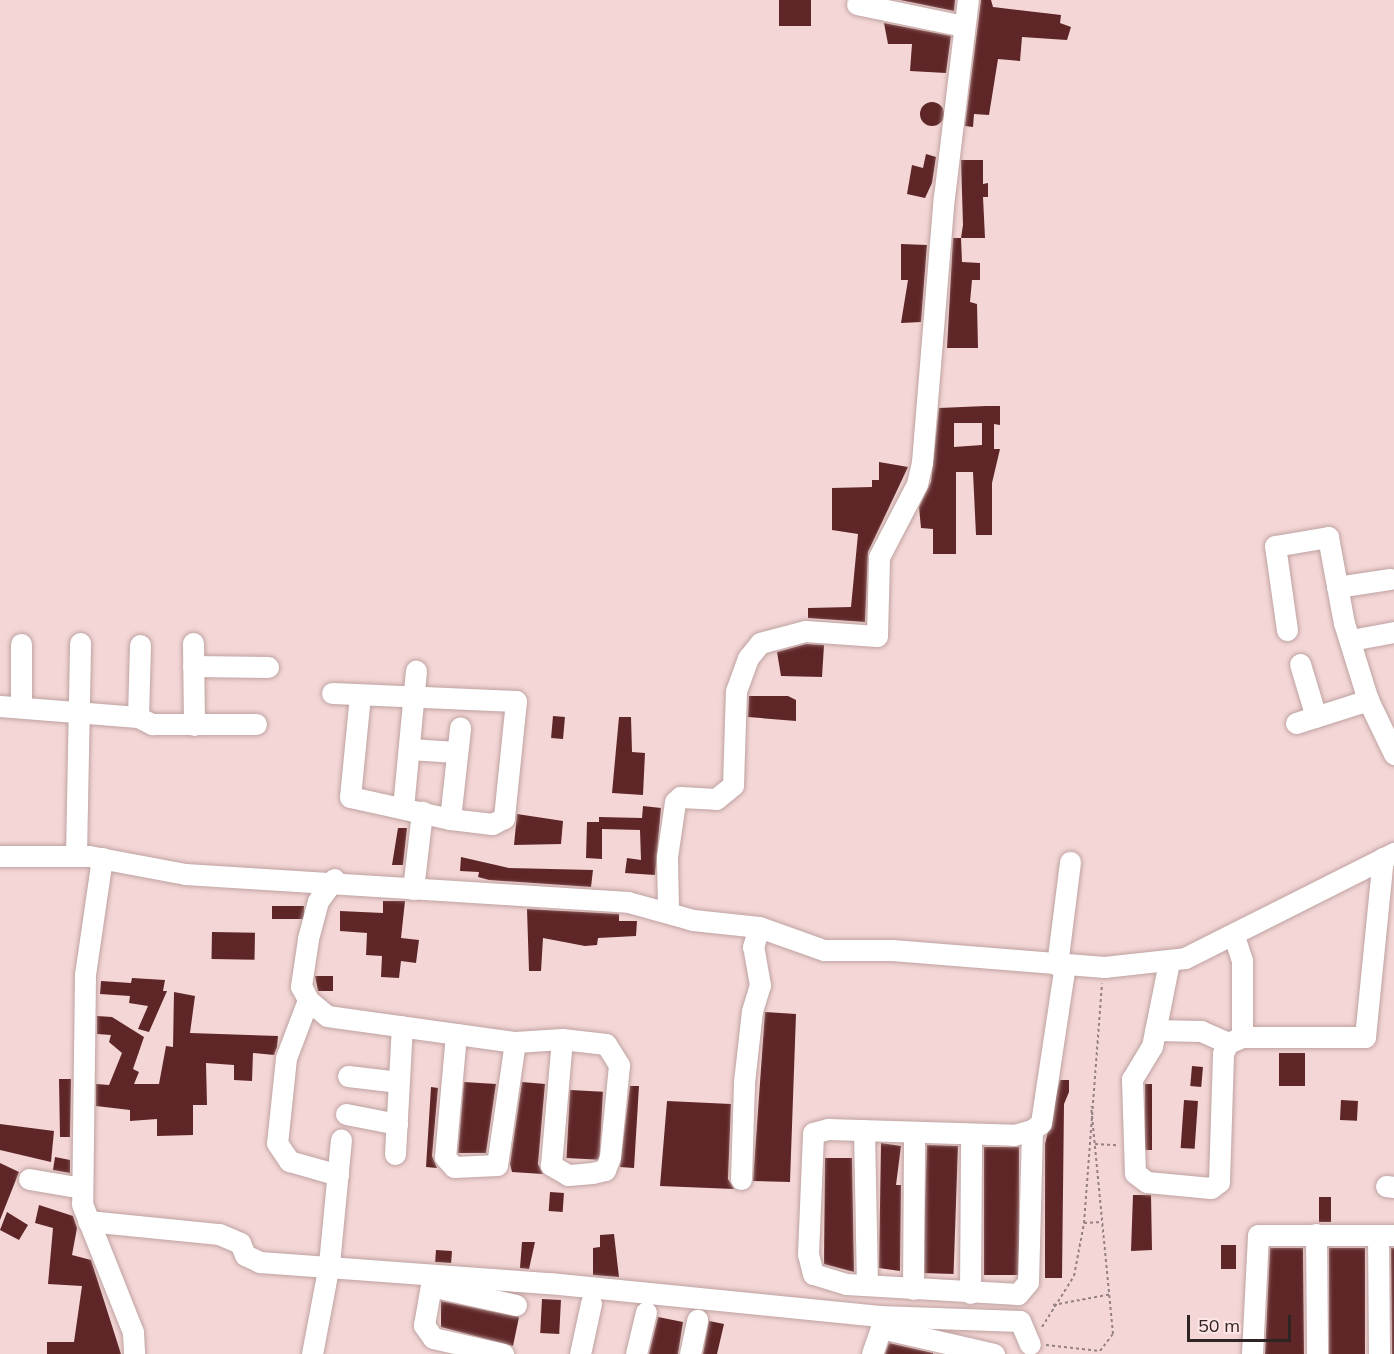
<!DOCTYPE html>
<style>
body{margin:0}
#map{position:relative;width:1394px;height:1354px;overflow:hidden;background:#f3d6d5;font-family:Mulish,sans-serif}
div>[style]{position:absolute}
.building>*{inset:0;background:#5f2627;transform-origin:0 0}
.round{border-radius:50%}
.path>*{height:2px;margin-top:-1px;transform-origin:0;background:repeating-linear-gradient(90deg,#958180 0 3px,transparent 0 6px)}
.roads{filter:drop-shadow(0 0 2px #bea2a1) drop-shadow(0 0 2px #bea2a1)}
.minor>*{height:21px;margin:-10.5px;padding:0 10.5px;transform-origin:10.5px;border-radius:10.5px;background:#fff}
span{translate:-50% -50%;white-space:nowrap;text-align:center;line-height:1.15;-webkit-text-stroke:6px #fce5e4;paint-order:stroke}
.scale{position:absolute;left:1187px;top:1315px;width:104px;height:27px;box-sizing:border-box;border:3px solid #2e2423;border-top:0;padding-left:8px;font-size:18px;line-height:21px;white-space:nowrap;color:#2e2423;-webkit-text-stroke:4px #fce5e4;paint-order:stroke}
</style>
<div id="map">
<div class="building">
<i style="left:779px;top:0;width:32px;height:26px"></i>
<i style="clip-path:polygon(900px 0,955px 0,954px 11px)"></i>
<i style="clip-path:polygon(981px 0,991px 0,993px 7px,1061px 15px,1060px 23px,1071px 27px,1067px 40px,1022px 37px,1020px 61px,998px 59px,989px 115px,974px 114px,973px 127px,965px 126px)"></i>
<i style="clip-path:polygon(884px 23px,951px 36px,946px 73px,910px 71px,912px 44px,888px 44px)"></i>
<i class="round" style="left:920px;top:102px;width:24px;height:24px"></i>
<i style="clip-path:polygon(926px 154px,936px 157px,932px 183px,925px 198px,907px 194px,912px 165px,923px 168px)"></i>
<i style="clip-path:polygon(961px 160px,983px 160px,983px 184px,988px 183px,988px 197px,983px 197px,985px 238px,961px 238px,962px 262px,980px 263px,980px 280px,972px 280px,970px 302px,977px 304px,978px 348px,947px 348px,953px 238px,961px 238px,963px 225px)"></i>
<i style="clip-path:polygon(901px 244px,927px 245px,921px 322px,901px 323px,908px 280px,901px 280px)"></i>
<i style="clip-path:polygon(evenodd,986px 406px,1000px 406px,1000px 425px,994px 424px,994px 449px,1000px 449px,992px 483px,992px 535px,976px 535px,973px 472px,956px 472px,956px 554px,933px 554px,933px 529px,921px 528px,919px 507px,931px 482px,939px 408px,986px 406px,954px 423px,982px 423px,982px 445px,954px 447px,954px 423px)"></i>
<i style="clip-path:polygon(879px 462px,908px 467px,868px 552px,865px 622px,808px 618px,808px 608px,851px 607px,858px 534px,832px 530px,832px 488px,872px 487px,872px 480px,879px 480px)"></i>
<i style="clip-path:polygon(806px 644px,824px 645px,822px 677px,781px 676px,777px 652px)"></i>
<i style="clip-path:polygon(749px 696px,788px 696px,796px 700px,796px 721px,748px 717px)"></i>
<i style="left:553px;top:716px;width:12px;height:22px;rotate:5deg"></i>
<i style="clip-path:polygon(619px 717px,631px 717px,632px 752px,645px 753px,643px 795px,612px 793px)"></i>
<i style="clip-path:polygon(643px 806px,661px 808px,655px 875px,625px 873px,627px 858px,641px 860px,640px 830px,602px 829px,602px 859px,586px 858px,587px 822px,599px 822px,599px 817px,642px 818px)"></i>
<i style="clip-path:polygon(517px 814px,563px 821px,561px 844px,514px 845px)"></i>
<i style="clip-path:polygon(398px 828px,407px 828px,403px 865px,392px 865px)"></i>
<i style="clip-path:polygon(461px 857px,509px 868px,593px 870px,591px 887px,489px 880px,478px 877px,479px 872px,460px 871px)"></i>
<i style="clip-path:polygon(383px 901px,405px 901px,401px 938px,419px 940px,416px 963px,401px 961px,399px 978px,381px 977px,382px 956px,366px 955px,367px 933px,340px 931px,340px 911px,383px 913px)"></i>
<i style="left:272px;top:906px;width:32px;height:13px"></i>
<i style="clip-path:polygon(527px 909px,619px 914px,619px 921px,637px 921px,636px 936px,598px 938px,597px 945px,585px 946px,543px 938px,541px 971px,529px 971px)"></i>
<i style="left:212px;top:932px;width:43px;height:27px;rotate:1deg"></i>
<i style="clip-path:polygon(315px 976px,333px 976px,333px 991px,318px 991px)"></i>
<i style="clip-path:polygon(132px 978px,165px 980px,163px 991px,167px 991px,149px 1032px,138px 1029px,148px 1006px,129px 1003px,130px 996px,100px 994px,101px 981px,131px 983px)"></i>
<i style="clip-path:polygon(174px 992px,195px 996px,190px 1033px,278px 1036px,277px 1047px,274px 1055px,253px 1053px,252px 1081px,234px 1080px,234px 1065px,206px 1063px,207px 1105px,193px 1105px,193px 1135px,157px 1136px,157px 1119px,130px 1121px,130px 1110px,96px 1106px,96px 1084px,109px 1085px,122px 1053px,109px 1042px,111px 1035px,97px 1034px,97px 1016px,112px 1017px,144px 1037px,133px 1069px,139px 1072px,134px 1084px,159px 1084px,166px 1046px,173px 1047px)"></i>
<i style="clip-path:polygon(765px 1012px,796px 1014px,790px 1182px,753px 1181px)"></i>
<i style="left:1305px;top:1053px;width:33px;height:26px;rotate:90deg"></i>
<i style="left:1192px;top:1066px;width:11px;height:20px;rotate:5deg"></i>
<i style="clip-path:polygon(59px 1079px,71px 1079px,70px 1137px,60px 1137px)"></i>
<i style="clip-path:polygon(1060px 1080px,1069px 1080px,1069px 1092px,1064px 1104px,1062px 1278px,1045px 1278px,1045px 1144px)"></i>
<i style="clip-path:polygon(464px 1082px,496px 1084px,486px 1153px,458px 1153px)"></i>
<i style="clip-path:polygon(522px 1082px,545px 1084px,538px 1164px,543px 1174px,512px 1172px,510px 1164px)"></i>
<i style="left:1145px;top:1084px;width:7px;height:66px"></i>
<i style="clip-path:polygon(630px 1086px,639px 1086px,634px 1168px,620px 1167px)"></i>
<i style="clip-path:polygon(431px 1087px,438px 1088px,432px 1156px,437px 1168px,426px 1167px)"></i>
<i style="left:570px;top:1090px;width:33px;height:68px;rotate:3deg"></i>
<i style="left:1184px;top:1100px;width:14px;height:48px;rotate:4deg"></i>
<i style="left:1341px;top:1100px;width:17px;height:20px;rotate:3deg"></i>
<i style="clip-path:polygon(667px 1101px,731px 1104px,728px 1179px,734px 1189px,660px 1186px)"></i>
<i style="clip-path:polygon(0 1124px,54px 1131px,51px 1162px,0 1150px)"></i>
<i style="clip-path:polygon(881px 1143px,901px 1146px,896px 1185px,901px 1185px,900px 1271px,879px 1268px)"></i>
<i style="left:927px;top:1145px;width:31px;height:128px;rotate:2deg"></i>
<i style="left:984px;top:1147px;width:35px;height:128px"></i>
<i style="clip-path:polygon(55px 1157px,70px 1160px,70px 1173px,53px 1170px)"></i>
<i style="clip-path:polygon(825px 1158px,852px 1158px,854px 1272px,824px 1264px)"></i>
<i style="clip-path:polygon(0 1163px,19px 1172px,0 1220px)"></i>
<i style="left:550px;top:1192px;width:14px;height:19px;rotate:4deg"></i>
<i style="clip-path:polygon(1133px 1195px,1151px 1195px,1152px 1250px,1131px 1251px)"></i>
<i style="left:1319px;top:1197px;width:12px;height:25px"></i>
<i style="clip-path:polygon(39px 1205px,73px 1216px,77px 1228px,72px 1255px,91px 1260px,121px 1354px,47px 1354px,47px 1342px,74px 1342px,82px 1286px,48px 1284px,53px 1228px,35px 1223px)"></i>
<i style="clip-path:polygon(7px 1212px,28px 1225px,19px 1240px,0 1230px)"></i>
<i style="clip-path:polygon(614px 1234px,619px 1277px,593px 1275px,593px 1248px,600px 1247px,600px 1235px)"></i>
<i style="clip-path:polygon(522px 1242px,535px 1242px,529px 1269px,520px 1268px)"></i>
<i style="left:1221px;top:1245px;width:15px;height:24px"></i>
<i style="clip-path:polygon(1270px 1248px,1303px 1248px,1304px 1354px,1265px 1354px)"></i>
<i style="left:1329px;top:1248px;width:36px;height:106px"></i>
<i style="clip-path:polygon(1391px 1248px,1394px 1248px,1394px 1354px,1392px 1354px)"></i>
<i style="left:436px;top:1250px;width:16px;height:12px;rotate:4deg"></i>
<i style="left:542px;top:1299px;width:19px;height:34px;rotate:3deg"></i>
<i style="clip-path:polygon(441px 1301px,519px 1317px,513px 1346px,441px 1327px)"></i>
<i style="clip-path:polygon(658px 1317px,683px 1322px,678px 1354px,649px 1354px)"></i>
<i style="clip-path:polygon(709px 1321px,724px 1324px,717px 1354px,703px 1354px)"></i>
<i style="clip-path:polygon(889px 1343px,933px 1353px,933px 1354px,885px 1354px)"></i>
</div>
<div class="path">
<i style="left:1095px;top:1144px;width:22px;rotate:3deg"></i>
<i style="left:1084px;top:1223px;width:18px;rotate:-3deg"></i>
<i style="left:1053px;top:1305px;width:60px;rotate:-10.6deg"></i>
<i style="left:1042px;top:1327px;width:60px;rotate:-57.9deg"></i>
<i style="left:1074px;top:1276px;width:54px;rotate:-79.3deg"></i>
<i style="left:1084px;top:1223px;width:240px;rotate:-85.7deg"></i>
<i style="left:1046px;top:1345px;width:54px;rotate:6.3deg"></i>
<i style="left:1100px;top:1351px;width:21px;rotate:-53deg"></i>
<i style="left:1113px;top:1334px;width:229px;rotate:-95.5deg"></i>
</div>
<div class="roads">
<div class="minor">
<i style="left:857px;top:4px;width:108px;rotate:11.7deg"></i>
<i style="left:1337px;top:587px;width:54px;rotate:-8.6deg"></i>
<i style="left:1287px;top:630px;width:85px;rotate:-98.1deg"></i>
<i style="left:1275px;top:546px;width:54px;rotate:-9.6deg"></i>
<i style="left:1328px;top:537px;width:87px;rotate:79.5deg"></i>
<i style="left:1344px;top:623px;width:81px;rotate:72.7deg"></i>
<i style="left:1368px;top:700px;width:60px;rotate:64.3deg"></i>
<i style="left:1351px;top:640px;width:44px;rotate:-10.5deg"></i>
<i style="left:193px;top:643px;width:82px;rotate:89.3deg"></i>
<i style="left:21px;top:644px;width:63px;rotate:90deg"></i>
<i style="left:1300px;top:664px;width:55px;rotate:73.2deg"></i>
<i style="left:193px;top:666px;width:75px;rotate:0.8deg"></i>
<i style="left:332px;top:693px;width:184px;rotate:2.5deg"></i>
<i style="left:516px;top:701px;width:118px;rotate:95.9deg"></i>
<i style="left:504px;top:818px;width:13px;rotate:153deg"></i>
<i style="left:492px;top:824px;width:42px;rotate:-173.2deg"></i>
<i style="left:450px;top:819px;width:102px;rotate:-167.6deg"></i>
<i style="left:350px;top:797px;width:102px;rotate:-84.4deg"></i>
<i style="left:0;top:706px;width:138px;rotate:4.6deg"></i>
<i style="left:138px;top:717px;width:16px;rotate:27deg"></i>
<i style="left:152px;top:724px;width:104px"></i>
<i style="left:138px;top:717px;width:72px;rotate:-88.4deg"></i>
<i style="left:1296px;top:723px;width:76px;rotate:-17.7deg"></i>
<i style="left:410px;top:749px;width:46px;rotate:3.7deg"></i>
<i style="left:403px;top:808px;width:138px;rotate:-84.6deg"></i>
<i style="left:450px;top:819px;width:92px;rotate:-83.7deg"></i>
<i style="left:0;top:856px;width:89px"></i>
<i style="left:89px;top:856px;width:98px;rotate:10.6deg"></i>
<i style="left:185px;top:874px;width:444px;rotate:3.6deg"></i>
<i style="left:628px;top:902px;width:67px;rotate:15.5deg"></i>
<i style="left:693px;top:920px;width:66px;rotate:6.1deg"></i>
<i style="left:759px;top:927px;width:69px;rotate:19.5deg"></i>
<i style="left:824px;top:950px;width:68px"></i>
<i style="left:892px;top:950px;width:213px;rotate:4.6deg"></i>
<i style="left:1104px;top:967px;width:81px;rotate:-6.3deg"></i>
<i style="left:1185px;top:958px;width:234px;rotate:-26.7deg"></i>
<i style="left:76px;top:856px;width:213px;rotate:-88.9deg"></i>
<i style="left:102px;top:858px;width:117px;rotate:98.3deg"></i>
<i style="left:85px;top:974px;width:230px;rotate:90.7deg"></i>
<i style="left:82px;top:1204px;width:138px;rotate:68.3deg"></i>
<i style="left:133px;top:1332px;width:22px;rotate:87deg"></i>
<i style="left:334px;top:879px;width:27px;rotate:126deg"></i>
<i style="left:318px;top:901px;width:39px;rotate:105deg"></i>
<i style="left:308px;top:939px;width:48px;rotate:98.5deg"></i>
<i style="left:301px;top:986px;width:16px;rotate:63deg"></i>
<i style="left:308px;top:1000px;width:25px;rotate:40deg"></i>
<i style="left:327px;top:1016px;width:190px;rotate:7.9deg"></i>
<i style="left:515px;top:1042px;width:47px;rotate:-3.7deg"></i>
<i style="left:562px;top:1039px;width:44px;rotate:6.5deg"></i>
<i style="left:606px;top:1044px;width:25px;rotate:58deg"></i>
<i style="left:619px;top:1065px;width:92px;rotate:95.6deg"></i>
<i style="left:610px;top:1157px;width:14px;rotate:111deg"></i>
<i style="left:605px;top:1170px;width:13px;rotate:167deg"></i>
<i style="left:592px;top:1173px;width:24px;rotate:175deg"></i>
<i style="left:568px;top:1175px;width:20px;rotate:-150deg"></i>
<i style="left:551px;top:1165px;width:126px;rotate:-85deg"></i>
<i style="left:413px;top:889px;width:78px;rotate:-83.3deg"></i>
<i style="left:668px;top:909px;width:52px;rotate:-91.1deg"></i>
<i style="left:667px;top:857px;width:56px;rotate:-81.7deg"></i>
<i style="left:675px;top:802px;width:7px;rotate:-45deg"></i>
<i style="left:680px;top:797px;width:36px;rotate:3deg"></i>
<i style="left:716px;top:799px;width:22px;rotate:-39deg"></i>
<i style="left:733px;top:785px;width:94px;rotate:-88.2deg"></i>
<i style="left:736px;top:691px;width:35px;rotate:-70deg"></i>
<i style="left:748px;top:658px;width:19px;rotate:-51deg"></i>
<i style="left:760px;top:643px;width:47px;rotate:-14.9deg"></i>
<i style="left:805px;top:631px;width:72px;rotate:4deg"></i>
<i style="left:877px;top:636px;width:79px;rotate:-88.5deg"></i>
<i style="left:879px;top:557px;width:82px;rotate:-62.5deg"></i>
<i style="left:917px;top:484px;width:23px;rotate:-77deg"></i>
<i style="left:922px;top:462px;width:266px;rotate:-85.3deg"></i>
<i style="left:944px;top:197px;width:198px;rotate:-83.1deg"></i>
<i style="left:1234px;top:936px;width:25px;rotate:72deg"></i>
<i style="left:1242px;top:960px;width:77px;rotate:90deg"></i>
<i style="left:1169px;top:962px;width:86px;rotate:101.4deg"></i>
<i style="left:1152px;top:1046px;width:39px;rotate:121deg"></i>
<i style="left:1132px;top:1079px;width:94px;rotate:88.2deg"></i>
<i style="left:1135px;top:1173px;width:15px;rotate:37deg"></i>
<i style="left:1147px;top:1182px;width:64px;rotate:5.4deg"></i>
<i style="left:1211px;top:1188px;width:10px;rotate:-37deg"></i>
<i style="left:1219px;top:1182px;width:129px;rotate:-88.2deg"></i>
<i style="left:1223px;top:1053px;width:11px;rotate:-63deg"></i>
<i style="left:1228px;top:1043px;width:15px;rotate:-23deg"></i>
<i style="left:1242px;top:1037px;width:123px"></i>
<i style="left:1365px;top:1037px;width:180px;rotate:-84.3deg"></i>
<i style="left:1057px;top:965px;width:104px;rotate:-82.8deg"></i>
<i style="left:308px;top:1000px;width:62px;rotate:110.8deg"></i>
<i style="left:286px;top:1058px;width:85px;rotate:96deg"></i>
<i style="left:277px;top:1143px;width:22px;rotate:56deg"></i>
<i style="left:289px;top:1161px;width:51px;rotate:15.9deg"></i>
<i style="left:1155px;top:1030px;width:46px;rotate:1.2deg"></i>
<i style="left:1201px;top:1031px;width:30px;rotate:24deg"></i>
<i style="left:456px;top:1034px;width:123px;rotate:95.1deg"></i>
<i style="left:445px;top:1157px;width:13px;rotate:48deg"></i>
<i style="left:454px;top:1167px;width:43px;rotate:-2.7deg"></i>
<i style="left:497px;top:1165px;width:124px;rotate:-81.7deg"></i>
<i style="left:348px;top:1076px;width:51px;rotate:6.7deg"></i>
<i style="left:346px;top:1114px;width:52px;rotate:11.1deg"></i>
<i style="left:864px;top:1130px;width:155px;rotate:88.9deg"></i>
<i style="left:1032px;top:1130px;width:152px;rotate:91.5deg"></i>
<i style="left:1028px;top:1282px;width:16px;rotate:130deg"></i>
<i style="left:1018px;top:1294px;width:172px;rotate:-176.7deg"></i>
<i style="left:846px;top:1284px;width:34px;rotate:-163deg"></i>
<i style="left:813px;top:1274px;width:21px;rotate:-104deg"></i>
<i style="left:808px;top:1254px;width:121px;rotate:-87.6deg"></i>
<i style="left:813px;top:1133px;width:16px;rotate:-15deg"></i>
<i style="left:828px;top:1129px;width:186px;rotate:1.8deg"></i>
<i style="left:1014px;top:1135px;width:19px;rotate:-16deg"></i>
<i style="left:1032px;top:1130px;width:11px;rotate:-38deg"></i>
<i style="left:1041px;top:1123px;width:160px;rotate:-81.4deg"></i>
<i style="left:395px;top:1154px;width:128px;rotate:-86.9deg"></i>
<i style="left:29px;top:1179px;width:54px;rotate:9.6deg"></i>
<i style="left:741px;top:1179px;width:97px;rotate:-88.2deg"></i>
<i style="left:744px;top:1082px;width:71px;rotate:-83.6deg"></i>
<i style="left:752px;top:1011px;width:27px;rotate:-73deg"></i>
<i style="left:760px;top:985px;width:39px;rotate:-100deg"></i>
<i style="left:753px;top:947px;width:21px;rotate:-73deg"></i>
<i style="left:1386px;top:1186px;width:8px;rotate:7deg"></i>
<i style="left:88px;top:1221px;width:132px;rotate:5.7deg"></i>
<i style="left:219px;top:1234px;width:23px;rotate:23deg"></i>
<i style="left:240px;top:1243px;width:13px;rotate:67deg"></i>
<i style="left:245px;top:1255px;width:17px;rotate:25deg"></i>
<i style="left:260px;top:1262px;width:290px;rotate:4.2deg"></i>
<i style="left:549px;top:1283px;width:332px;rotate:5.7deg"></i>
<i style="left:879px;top:1316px;width:141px;rotate:2deg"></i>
<i style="left:1020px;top:1321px;width:25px;rotate:67deg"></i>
<i style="left:1316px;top:1234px;width:120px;rotate:89.5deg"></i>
<i style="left:1378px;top:1235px;width:119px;rotate:89.5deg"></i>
<i style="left:913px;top:1289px;width:157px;rotate:-89.6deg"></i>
<i style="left:970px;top:1293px;width:159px;rotate:-89.6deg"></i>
<i style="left:433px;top:1338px;width:16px;rotate:-125deg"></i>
<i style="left:424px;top:1325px;width:40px;rotate:-80deg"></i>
<i style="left:431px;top:1286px;width:87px;rotate:12.6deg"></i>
<i style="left:433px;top:1338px;width:72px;rotate:12.9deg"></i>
<i style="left:312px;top:1354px;width:92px;rotate:-79.3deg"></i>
<i style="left:329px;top:1264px;width:125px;rotate:-84.5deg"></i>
<i style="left:580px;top:1354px;width:52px;rotate:-77.8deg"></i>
<i style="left:636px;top:1354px;width:43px;rotate:-76.6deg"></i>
<i style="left:690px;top:1354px;width:35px;rotate:-78deg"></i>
<i style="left:872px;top:1354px;width:28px;rotate:-71deg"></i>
<i style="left:881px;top:1328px;width:116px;rotate:13deg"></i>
<i style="left:1252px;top:1354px;width:119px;rotate:-87.1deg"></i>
<i style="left:1258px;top:1235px;width:136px"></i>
</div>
</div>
<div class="scale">50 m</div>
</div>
